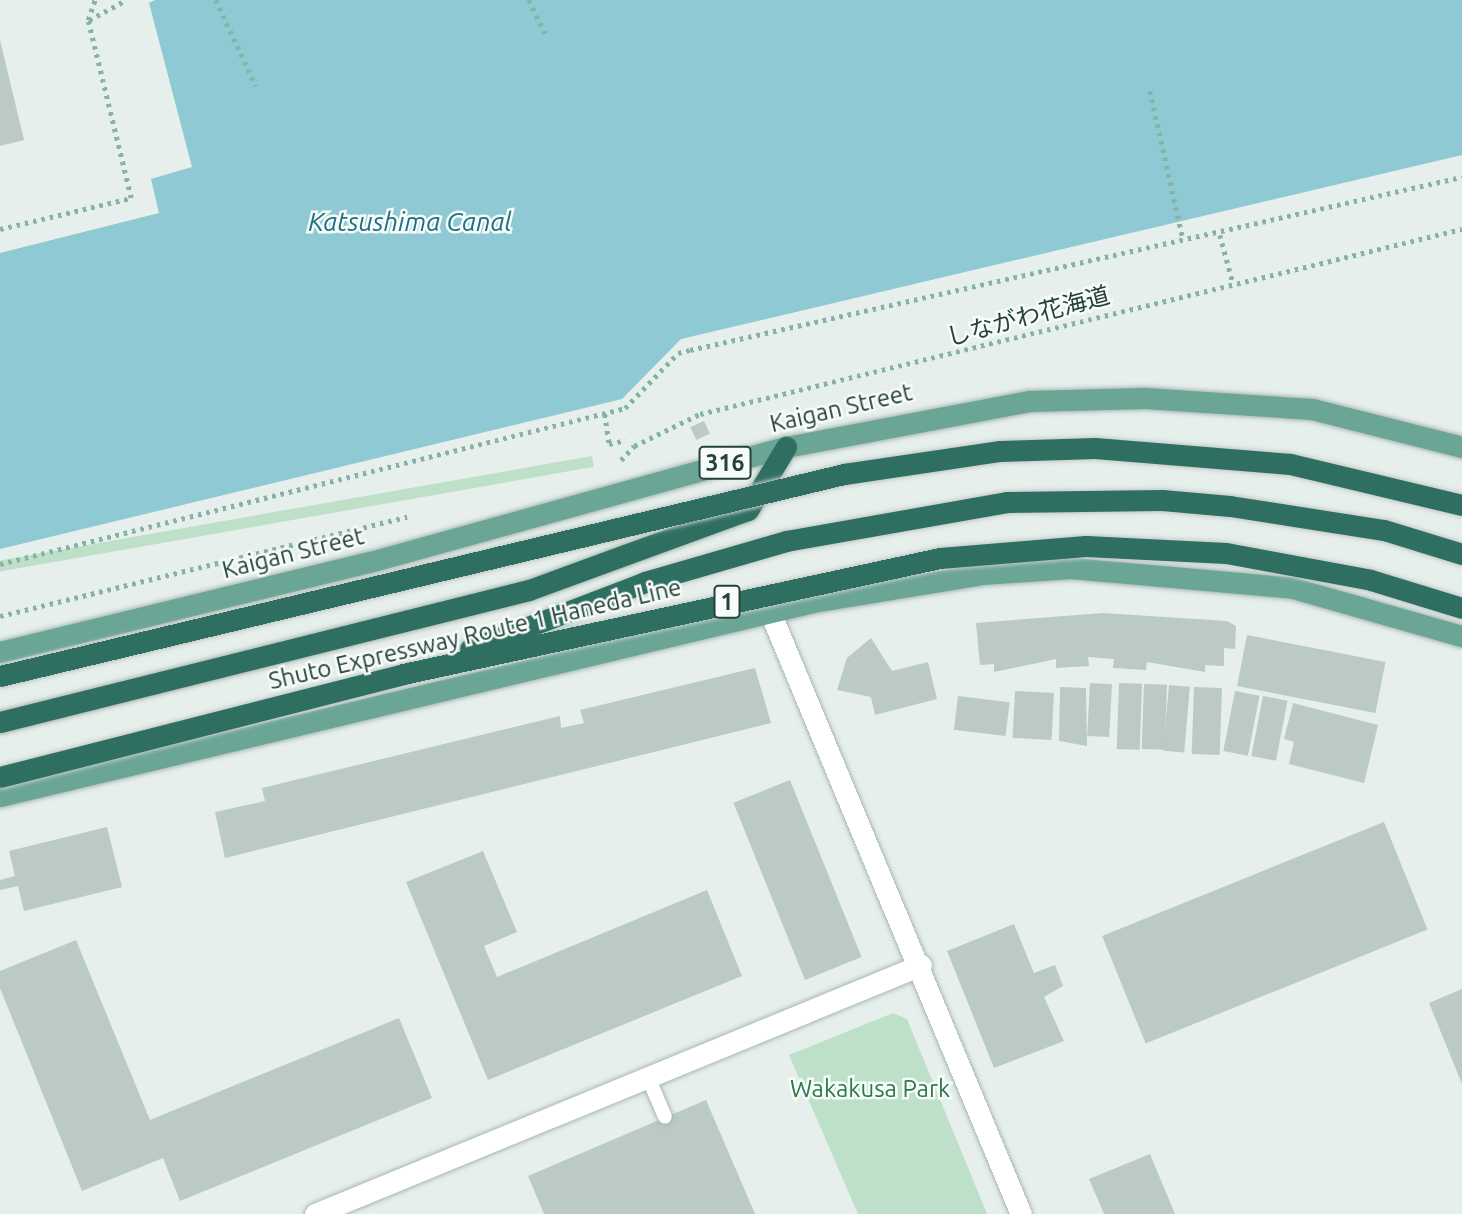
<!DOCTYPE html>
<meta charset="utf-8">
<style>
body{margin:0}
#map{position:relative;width:1462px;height:1214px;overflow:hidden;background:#e6efeb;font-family:Ubuntu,"Noto Sans JP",sans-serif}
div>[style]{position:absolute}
.green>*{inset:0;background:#bfe0c8;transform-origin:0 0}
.water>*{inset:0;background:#8ec9d4}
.building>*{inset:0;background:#bbcac4;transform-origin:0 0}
.path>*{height:4.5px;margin-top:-2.25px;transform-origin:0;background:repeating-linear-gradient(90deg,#86b3a5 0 3.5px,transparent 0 8.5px)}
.roads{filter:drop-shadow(0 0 2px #a8b8b2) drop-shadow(0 0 2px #a8b8b2)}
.service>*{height:14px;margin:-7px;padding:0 7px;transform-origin:7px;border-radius:7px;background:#fff}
.minor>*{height:21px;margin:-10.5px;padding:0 10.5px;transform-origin:10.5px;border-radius:10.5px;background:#fff}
.tertiary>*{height:21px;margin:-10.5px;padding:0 10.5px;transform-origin:10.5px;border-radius:10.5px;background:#fff}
.primary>*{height:21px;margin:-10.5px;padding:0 10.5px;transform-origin:10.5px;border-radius:10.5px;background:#6aa596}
.motorway>*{height:21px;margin:-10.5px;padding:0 10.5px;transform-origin:10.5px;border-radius:10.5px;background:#2f6f62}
.bridges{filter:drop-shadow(0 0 2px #c2cac8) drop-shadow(0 0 2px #c2cac8)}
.motorway-bridge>*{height:21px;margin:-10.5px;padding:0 10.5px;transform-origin:10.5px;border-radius:10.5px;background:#2f6f62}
span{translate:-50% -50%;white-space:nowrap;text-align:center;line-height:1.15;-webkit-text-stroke:5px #f7fbf9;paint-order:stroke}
.shield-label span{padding:2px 5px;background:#f7fbf9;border:2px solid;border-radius:5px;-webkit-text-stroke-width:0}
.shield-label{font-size:23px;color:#24423a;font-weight:700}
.street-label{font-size:24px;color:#24423a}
.park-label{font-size:24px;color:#2d7a4b}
.water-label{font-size:26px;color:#1c6f80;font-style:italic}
</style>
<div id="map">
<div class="green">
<i style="left:592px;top:456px;width:11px;height:608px;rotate:80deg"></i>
<i style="clip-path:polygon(893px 1013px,907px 1019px,987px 1214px,858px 1214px,789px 1055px)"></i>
</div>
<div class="water">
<i style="clip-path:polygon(155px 0,1462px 0,1462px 155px,681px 339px,622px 399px,0 549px,0 253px,159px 213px,151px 179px,192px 167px,149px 3px)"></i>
</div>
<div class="building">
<i style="clip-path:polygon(0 40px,24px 140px,0 146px)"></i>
<i style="left:704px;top:421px;width:14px;height:15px;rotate:65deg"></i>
<i style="clip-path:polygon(1103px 613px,1227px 621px,1236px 626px,1235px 649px,1224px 648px,1224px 666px,1205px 665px,1205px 672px,1147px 662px,1146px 670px,1113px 668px,1114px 659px,1088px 657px,1089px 666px,1056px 668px,1056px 659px,994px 672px,994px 664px,980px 665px,976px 623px)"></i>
<i style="left:1247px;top:635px;width:141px;height:52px;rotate:11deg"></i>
<i style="clip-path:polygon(871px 638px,892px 671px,928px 662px,937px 699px,875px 715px,871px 697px,837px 690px,847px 658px)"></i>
<i style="clip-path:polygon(755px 668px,771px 723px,225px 858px,215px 812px,265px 801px,262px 788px,560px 716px,561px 728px,584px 723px,580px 710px)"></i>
<i style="left:1090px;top:683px;width:22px;height:53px;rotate:3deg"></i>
<i style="left:1119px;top:683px;width:23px;height:66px;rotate:2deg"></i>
<i style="left:1144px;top:684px;width:23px;height:65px;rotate:2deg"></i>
<i style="left:1169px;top:685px;width:21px;height:66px;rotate:5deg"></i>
<i style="clip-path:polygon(1060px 687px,1086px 688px,1087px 746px,1059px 741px)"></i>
<i style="left:1194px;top:687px;width:28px;height:67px;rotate:2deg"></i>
<i style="left:1015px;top:691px;width:39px;height:47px;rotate:3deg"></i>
<i style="left:1235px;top:691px;width:25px;height:61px;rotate:11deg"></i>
<i style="left:958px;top:696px;width:52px;height:34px;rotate:7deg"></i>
<i style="left:1263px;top:696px;width:25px;height:61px;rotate:11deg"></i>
<i style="clip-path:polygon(1293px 703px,1378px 725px,1364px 783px,1289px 764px,1294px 742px,1284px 739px)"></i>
<i style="left:790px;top:780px;width:191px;height:61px;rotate:68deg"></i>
<i style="left:1384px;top:822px;width:116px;height:304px;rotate:68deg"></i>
<i style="clip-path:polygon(107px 827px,122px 887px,24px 911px,18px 886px,0 890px,0 880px,15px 876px,9px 851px)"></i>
<i style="clip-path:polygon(483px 851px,517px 932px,484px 946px,497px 977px,707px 890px,742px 976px,488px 1080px,406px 882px)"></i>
<i style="clip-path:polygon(1014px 924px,1034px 973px,1055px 965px,1063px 986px,1044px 997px,1064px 1041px,994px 1068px,947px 951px)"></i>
<i style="clip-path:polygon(76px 940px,150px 1120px,399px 1018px,432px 1098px,180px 1201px,163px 1158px,82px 1191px,0 988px,0 971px)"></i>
<i style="clip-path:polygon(1462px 989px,1462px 1084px,1429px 1003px)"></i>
<i style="clip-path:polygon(706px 1100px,755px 1214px,544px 1214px,528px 1176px)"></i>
<i style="clip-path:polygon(1150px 1154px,1175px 1214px,1104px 1214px,1089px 1179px)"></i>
</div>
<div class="path">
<i style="left:216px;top:0;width:95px;rotate:65.1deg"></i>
<i style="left:529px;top:0;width:39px;rotate:64deg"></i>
<i style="left:89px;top:20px;width:42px;rotate:-28.4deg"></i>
<i style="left:1150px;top:91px;width:152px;rotate:77.4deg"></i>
<i style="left:0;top:229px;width:135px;rotate:-13.3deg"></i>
<i style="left:131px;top:198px;width:183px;rotate:-103.6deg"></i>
<i style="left:88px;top:20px;width:21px;rotate:-71deg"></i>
<i style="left:1220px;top:235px;width:50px;rotate:74.8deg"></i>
<i style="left:605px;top:414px;width:30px;rotate:82deg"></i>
<i style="left:609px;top:444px;width:17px;rotate:-13deg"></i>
<i style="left:621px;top:460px;width:19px;rotate:-47deg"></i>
<i style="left:634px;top:446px;width:73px;rotate:-25.9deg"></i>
<i style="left:700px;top:414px;width:784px;rotate:-13.65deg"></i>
<i style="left:0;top:564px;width:644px;rotate:-14.01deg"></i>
<i style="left:625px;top:408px;width:76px;rotate:-46.1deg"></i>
<i style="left:678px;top:353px;width:12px;rotate:-14deg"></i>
<i style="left:690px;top:350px;width:791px;rotate:-12.63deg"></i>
<i style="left:0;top:616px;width:419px;rotate:-13.7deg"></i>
</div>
<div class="roads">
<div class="service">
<i style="left:648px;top:1077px;width:43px;rotate:67deg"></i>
</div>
<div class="minor">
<i style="left:315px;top:1214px;width:655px;rotate:-22.34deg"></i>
</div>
<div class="tertiary">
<i style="left:770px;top:612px;width:652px;rotate:67.37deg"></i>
</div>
<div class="primary">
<i style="left:0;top:652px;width:381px;rotate:-13.7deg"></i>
<i style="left:370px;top:562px;width:432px;rotate:-15.5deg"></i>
<i style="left:786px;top:447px;width:247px;rotate:-10.7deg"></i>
<i style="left:1029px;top:401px;width:116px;rotate:-1.5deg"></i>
<i style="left:1145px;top:398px;width:167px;rotate:3.8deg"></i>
<i style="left:1312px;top:409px;width:155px;rotate:14.2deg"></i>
<i style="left:0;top:796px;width:836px;rotate:-13.42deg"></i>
<i style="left:813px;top:602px;width:171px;rotate:-9.4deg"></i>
<i style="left:982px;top:574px;width:89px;rotate:-3.9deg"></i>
<i style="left:1071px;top:568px;width:223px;rotate:5.1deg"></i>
<i style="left:1293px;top:588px;width:176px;rotate:15.9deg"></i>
</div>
<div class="motorway">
<i style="left:0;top:722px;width:545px;rotate:-14.01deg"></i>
<i style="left:529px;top:590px;width:233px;rotate:-20.1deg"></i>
<i style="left:748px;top:510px;width:74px;rotate:-58.9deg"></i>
</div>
</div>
<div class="bridges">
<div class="motorway-bridge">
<i style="left:470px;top:649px;width:187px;rotate:-20.9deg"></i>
<i style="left:645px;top:582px;width:147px;rotate:-16.2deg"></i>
<i style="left:786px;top:541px;width:224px;rotate:-10deg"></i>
<i style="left:1007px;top:502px;width:155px;rotate:-0.7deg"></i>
<i style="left:1162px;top:500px;width:68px;rotate:5deg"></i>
<i style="left:1230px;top:506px;width:156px;rotate:8.9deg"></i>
<i style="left:1384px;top:530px;width:82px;rotate:17.1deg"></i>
<i style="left:0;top:676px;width:868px;rotate:-13.46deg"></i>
<i style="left:844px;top:474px;width:158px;rotate:-8.4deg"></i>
<i style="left:1000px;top:451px;width:95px;rotate:-1.8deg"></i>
<i style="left:1095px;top:448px;width:196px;rotate:4.7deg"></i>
<i style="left:1290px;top:464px;width:177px;rotate:13.4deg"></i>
<i style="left:0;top:777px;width:416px;rotate:-14.3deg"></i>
<i style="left:403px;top:674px;width:549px;rotate:-12.19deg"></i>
<i style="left:940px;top:558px;width:146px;rotate:-4.7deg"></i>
<i style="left:1086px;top:546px;width:140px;rotate:2.9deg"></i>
<i style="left:1226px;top:553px;width:147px;rotate:10.5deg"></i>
<i style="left:1371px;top:580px;width:95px;rotate:17.1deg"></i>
</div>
</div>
<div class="shield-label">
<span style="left:725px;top:463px">316</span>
<span style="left:727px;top:602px">1</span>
</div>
<div class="street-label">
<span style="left:1028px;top:316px;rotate:-15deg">しながわ花海道</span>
<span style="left:841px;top:408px;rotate:-13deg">Kaigan Street</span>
<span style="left:293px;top:553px;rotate:-14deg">Kaigan Street</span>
<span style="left:475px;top:634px;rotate:-13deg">Shuto Expressway Route 1 Haneda Line</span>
</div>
<div class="park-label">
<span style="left:870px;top:1089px">Wakakusa Park</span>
</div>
<div class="water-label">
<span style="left:410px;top:222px">Katsushima Canal</span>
</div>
</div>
